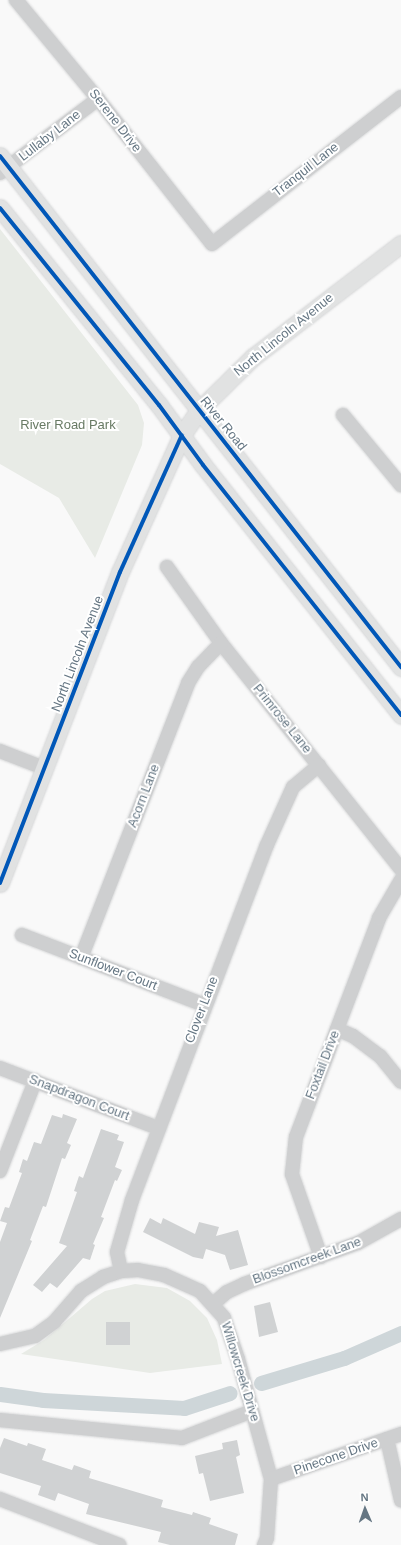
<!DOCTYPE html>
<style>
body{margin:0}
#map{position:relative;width:401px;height:1545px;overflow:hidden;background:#f9f9f9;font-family:Helvetica,sans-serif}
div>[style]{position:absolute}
.green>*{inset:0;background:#e8ebe6}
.canal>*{height:15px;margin:-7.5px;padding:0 7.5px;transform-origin:7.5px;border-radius:7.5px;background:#ced6d9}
.building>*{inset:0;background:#d0d2d3;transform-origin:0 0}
.roads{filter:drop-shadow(0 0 1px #d5d6d7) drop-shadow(0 0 1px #d5d6d7)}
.minor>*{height:14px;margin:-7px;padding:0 7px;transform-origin:7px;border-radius:7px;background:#cecfd0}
.major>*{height:17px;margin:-8.5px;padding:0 8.5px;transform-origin:8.5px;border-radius:8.5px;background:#e1e2e2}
.cycleway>*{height:4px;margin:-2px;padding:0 2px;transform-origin:2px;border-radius:2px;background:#0057b8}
span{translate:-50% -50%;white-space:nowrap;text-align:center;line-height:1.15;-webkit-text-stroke:4px #fff;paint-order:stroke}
.street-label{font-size:13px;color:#657683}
.park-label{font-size:13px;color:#687a64}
.north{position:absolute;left:345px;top:1489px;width:40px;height:40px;-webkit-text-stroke:3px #fff;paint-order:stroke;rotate:358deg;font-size:11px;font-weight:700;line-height:16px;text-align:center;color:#657683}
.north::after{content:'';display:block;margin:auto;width:14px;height:18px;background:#657683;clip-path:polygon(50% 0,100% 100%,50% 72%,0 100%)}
</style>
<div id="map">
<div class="green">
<i style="clip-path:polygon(0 229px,138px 405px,144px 423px,142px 445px,95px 558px,59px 498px,0 464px)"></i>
<i style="clip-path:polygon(135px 1284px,167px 1288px,190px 1301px,207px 1318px,217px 1340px,222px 1364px,150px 1373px,21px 1354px,44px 1340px,92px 1299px,105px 1291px)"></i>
</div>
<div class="canal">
<i style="left:261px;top:1383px;width:87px;rotate:-16.8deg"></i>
<i style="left:344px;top:1358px;width:62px;rotate:-23.7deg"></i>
<i style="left:0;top:1394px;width:43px;rotate:7.9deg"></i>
<i style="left:43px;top:1400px;width:141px;rotate:3.2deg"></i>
<i style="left:184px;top:1408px;width:48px;rotate:-18.1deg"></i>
</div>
<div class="building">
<i style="clip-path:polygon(63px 1114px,77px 1119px,67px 1143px,71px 1145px,65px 1159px,62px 1158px,46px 1207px,43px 1206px,30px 1240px,32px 1241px,0 1318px,0 1242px,7px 1223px,0 1221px,5px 1207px,9px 1208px,22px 1173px,19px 1172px,23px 1159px,27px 1161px,34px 1142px,41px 1144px,52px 1115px,62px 1118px)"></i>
<i style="clip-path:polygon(101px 1129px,119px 1135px,117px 1140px,124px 1142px,115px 1167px,122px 1170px,117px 1181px,115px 1180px,101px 1217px,104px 1218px,93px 1244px,95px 1245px,90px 1260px,83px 1258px,57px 1288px,50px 1283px,42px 1292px,33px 1285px,67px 1246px,59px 1243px,77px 1192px,74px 1191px,79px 1176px,83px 1178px)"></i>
<i style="clip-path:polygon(150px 1218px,161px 1224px,163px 1218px,195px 1234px,199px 1222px,219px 1227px,216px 1236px,238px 1230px,248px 1265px,230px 1270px,225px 1255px,206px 1249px,203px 1259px,193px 1257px,143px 1232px)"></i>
<i style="clip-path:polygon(270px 1302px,278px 1332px,259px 1337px,254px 1306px)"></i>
<i style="left:106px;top:1322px;width:24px;height:23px"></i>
<i style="clip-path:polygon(4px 1438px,27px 1446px,28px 1443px,46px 1449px,42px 1460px,72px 1470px,74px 1465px,91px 1471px,89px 1478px,163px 1500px,161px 1507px,192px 1515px,193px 1512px,211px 1518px,209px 1524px,238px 1534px,235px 1545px,170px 1545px,158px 1542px,161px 1532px,86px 1514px,89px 1504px,58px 1493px,55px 1501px,38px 1495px,41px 1486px,0 1473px,0 1448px)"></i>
<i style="clip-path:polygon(237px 1440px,240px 1455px,236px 1457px,244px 1493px,210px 1501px,203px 1473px,199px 1474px,195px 1456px,223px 1449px,222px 1443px)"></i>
</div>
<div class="roads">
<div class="minor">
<i style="left:16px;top:0;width:129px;rotate:50.4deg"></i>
<i style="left:98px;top:99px;width:184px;rotate:51.8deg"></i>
<i style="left:212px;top:244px;width:239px;rotate:-37.9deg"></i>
<i style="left:0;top:173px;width:123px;rotate:-37.1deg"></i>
<i style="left:343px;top:415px;width:91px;rotate:50.4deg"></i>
<i style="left:167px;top:567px;width:93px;rotate:54.6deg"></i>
<i style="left:221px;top:643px;width:289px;rotate:51.5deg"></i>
<i style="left:0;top:751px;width:47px;rotate:21.1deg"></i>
<i style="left:22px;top:935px;width:195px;rotate:21deg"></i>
<i style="left:81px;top:958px;width:295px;rotate:-68.7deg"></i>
<i style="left:188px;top:683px;width:19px;rotate:-58deg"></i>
<i style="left:198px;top:667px;width:33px;rotate:-46deg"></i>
<i style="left:337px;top:1029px;width:17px;rotate:24deg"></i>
<i style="left:353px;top:1036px;width:34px;rotate:37deg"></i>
<i style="left:380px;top:1056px;width:33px;rotate:51deg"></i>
<i style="left:0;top:1068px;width:169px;rotate:20.8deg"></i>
<i style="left:0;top:1171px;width:97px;rotate:-68.7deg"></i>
<i style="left:321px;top:1257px;width:88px;rotate:-109.3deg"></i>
<i style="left:292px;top:1174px;width:37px;rotate:-84deg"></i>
<i style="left:296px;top:1137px;width:234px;rotate:-69.2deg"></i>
<i style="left:379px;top:918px;width:44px;rotate:-59.9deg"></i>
<i style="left:121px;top:1271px;width:19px;rotate:-102deg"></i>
<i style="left:117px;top:1252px;width:54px;rotate:-73.9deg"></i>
<i style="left:132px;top:1200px;width:378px;rotate:-69.2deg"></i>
<i style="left:266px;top:847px;width:66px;rotate:-65.8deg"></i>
<i style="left:293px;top:787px;width:34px;rotate:-40deg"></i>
<i style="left:213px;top:1304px;width:18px;rotate:-41deg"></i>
<i style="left:227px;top:1292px;width:19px;rotate:-25deg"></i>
<i style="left:244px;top:1284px;width:121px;rotate:-19.8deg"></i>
<i style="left:358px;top:1243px;width:49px;rotate:-29.2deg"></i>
<i style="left:0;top:1344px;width:36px;rotate:-13deg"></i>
<i style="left:35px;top:1336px;width:24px;rotate:-36deg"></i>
<i style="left:54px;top:1322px;width:41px;rotate:-48.9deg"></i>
<i style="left:81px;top:1291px;width:26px;rotate:-32deg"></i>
<i style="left:103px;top:1277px;width:19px;rotate:-18deg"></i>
<i style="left:121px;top:1271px;width:17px;rotate:-3deg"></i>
<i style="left:138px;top:1270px;width:26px;rotate:11deg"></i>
<i style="left:164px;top:1275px;width:39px;rotate:24deg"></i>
<i style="left:200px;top:1291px;width:36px;rotate:48deg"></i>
<i style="left:224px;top:1318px;width:43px;rotate:71.1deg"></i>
<i style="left:238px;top:1359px;width:124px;rotate:74.6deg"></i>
<i style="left:271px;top:1479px;width:59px;rotate:93.9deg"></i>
<i style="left:267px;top:1538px;width:8px;rotate:113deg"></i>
<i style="left:0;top:1420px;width:183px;rotate:5.6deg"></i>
<i style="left:182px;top:1438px;width:75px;rotate:-21.1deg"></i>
<i style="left:387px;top:1439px;width:63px;rotate:77.1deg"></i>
<i style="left:271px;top:1479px;width:138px;rotate:-19.1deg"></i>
<i style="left:0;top:1499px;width:128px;rotate:21.1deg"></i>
</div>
<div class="major">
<i style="left:0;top:156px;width:650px;rotate:51.88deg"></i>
<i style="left:0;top:208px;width:253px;rotate:51.1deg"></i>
<i style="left:159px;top:405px;width:74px;rotate:53.7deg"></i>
<i style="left:203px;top:465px;width:319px;rotate:51.6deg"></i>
<i style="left:0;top:883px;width:333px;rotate:-68.9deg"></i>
<i style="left:120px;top:572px;width:150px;rotate:-65.7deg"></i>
<i style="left:182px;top:435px;width:30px;rotate:-56deg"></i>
<i style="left:199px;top:410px;width:76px;rotate:-44.5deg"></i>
<i style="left:253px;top:357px;width:186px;rotate:-37.4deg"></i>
</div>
</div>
<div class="cycleway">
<i style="left:0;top:156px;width:650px;rotate:51.88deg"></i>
<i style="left:0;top:208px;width:253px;rotate:51.1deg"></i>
<i style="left:159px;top:405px;width:74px;rotate:53.7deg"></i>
<i style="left:203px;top:465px;width:319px;rotate:51.6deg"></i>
<i style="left:0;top:883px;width:333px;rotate:-68.9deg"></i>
<i style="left:120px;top:572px;width:150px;rotate:-65.7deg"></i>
</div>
<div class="street-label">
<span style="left:115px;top:121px;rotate:52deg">Serene Drive</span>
<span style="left:50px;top:136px;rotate:-38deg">Lullaby Lane</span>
<span style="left:306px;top:170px;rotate:-38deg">Tranquil Lane</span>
<span style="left:284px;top:335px;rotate:-39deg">North Lincoln Avenue</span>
<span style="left:223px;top:424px;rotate:51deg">River Road</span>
<span style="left:78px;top:654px;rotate:-69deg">North Lincoln Avenue</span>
<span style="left:282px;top:719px;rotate:51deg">Primrose Lane</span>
<span style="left:144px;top:796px;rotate:-69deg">Acorn Lane</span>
<span style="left:113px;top:970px;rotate:21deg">Sunflower Court</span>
<span style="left:202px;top:1010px;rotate:-69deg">Clover Lane</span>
<span style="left:323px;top:1065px;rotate:-69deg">Foxtail Drive</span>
<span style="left:79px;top:1098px;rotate:21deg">Snapdragon Court</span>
<span style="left:307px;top:1261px;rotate:-20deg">Blossomcreek Lane</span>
<span style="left:240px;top:1372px;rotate:73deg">Willowcreek Drive</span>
<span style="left:336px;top:1457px;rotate:-19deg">Pinecone Drive</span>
</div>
<div class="park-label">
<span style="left:68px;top:425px">River Road Park</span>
</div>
<div class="north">N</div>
</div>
